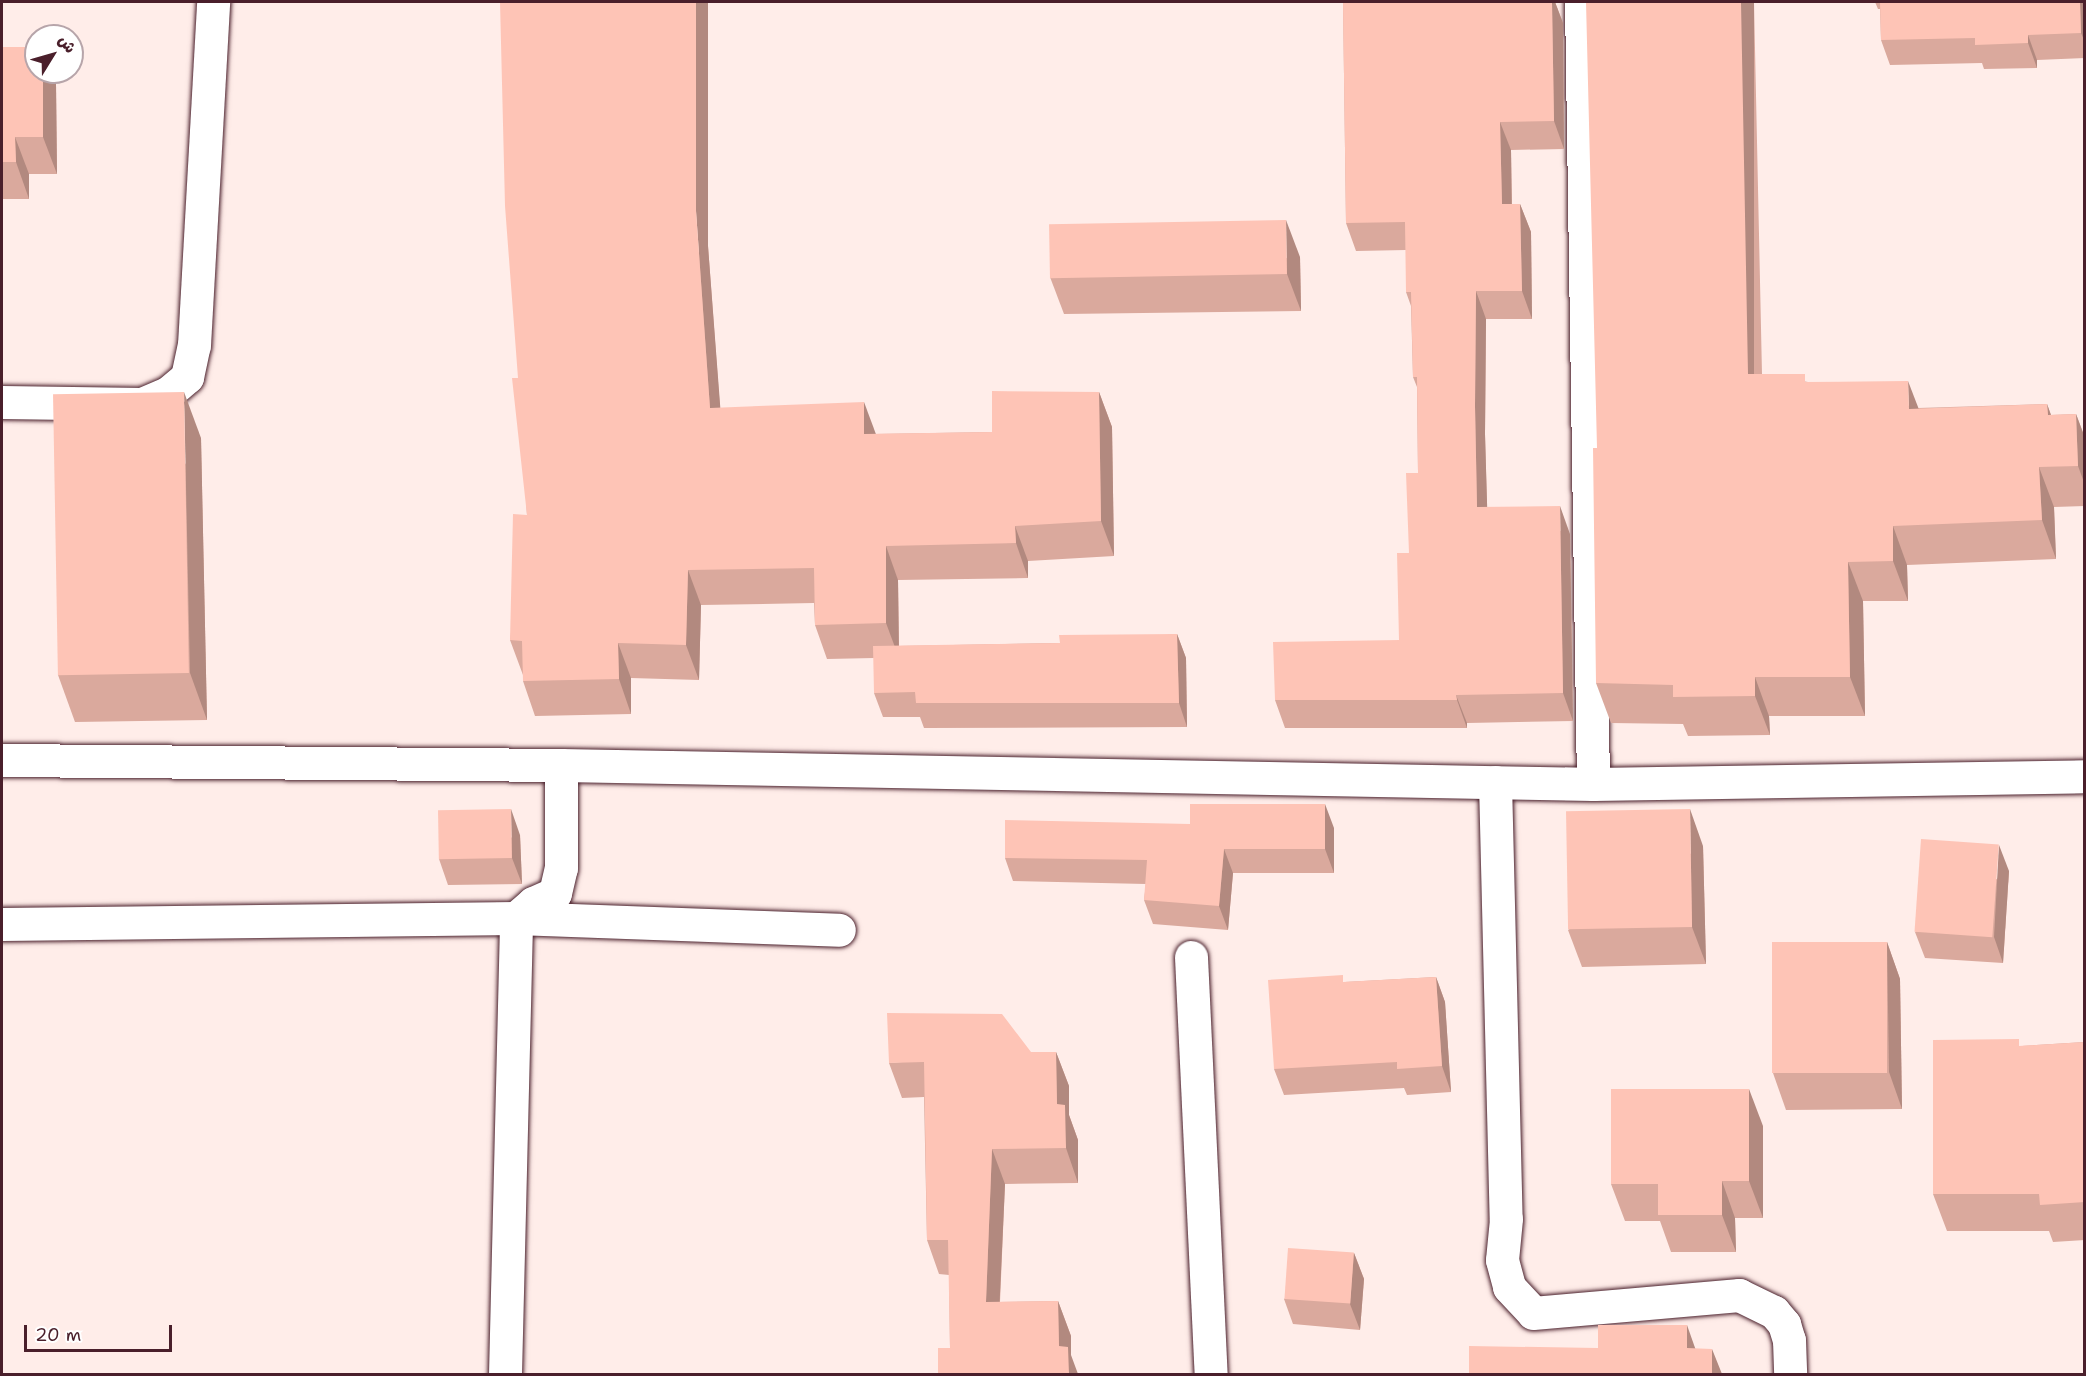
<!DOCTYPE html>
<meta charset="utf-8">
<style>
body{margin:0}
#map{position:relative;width:2086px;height:1376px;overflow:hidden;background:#ffede9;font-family:"Shantell Sans","Playpen Sans Arabic",sans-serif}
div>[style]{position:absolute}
.roads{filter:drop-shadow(0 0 2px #4a1f2b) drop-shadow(0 0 2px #4a1f2b)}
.minor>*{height:33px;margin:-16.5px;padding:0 16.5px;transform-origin:16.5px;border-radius:16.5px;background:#fff}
.wall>*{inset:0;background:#daa99d}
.shaded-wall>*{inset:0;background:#b2897f;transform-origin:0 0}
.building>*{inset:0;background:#fec4b6;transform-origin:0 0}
span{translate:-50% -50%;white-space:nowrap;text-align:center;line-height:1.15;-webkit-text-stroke:4.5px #fff;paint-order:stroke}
.frame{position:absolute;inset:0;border:3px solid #4a1f2b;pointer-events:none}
.north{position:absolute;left:24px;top:24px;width:60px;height:60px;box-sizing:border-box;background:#fff;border:2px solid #b7a5aa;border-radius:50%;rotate:53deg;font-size:16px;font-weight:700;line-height:24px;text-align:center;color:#4a1f2b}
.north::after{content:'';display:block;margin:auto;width:21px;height:27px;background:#4a1f2b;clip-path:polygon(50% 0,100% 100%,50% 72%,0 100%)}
.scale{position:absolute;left:24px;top:1325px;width:148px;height:27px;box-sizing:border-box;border:3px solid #4a1f2b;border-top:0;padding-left:8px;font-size:18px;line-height:21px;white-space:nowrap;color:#4a1f2b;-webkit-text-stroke:4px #fff;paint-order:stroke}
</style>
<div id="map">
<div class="roads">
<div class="minor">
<i style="left:1581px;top:2px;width:782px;rotate:89.12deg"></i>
<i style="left:2px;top:402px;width:140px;rotate:0.8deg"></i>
<i style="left:142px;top:404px;width:28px;rotate:-23deg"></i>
<i style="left:168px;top:393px;width:25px;rotate:-40deg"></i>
<i style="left:187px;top:377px;width:33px;rotate:-78deg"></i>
<i style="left:194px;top:345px;width:344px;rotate:-86.8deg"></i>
<i style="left:2px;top:760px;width:559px;rotate:0.51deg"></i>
<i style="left:561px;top:765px;width:1032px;rotate:1.05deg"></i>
<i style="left:1593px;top:784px;width:491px;rotate:-0.9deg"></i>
<i style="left:1495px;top:782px;width:437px;rotate:88.6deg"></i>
<i style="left:1506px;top:1219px;width:41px;rotate:95.6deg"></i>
<i style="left:1502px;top:1260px;width:28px;rotate:75deg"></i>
<i style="left:1509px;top:1287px;width:35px;rotate:47deg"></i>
<i style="left:1533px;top:1313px;width:207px;rotate:-5deg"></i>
<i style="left:1739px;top:1295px;width:39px;rotate:26deg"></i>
<i style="left:1774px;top:1312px;width:16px;rotate:50deg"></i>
<i style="left:1784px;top:1324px;width:17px;rotate:73deg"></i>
<i style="left:1789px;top:1340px;width:34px;rotate:88deg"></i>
<i style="left:2px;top:924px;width:514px;rotate:-0.67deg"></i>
<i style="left:516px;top:918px;width:323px;rotate:2.1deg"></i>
<i style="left:1191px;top:957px;width:417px;rotate:87.3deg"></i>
<i style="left:505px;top:1374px;width:456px;rotate:-88.6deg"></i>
<i style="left:516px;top:918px;width:23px;rotate:-41deg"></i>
<i style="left:533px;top:903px;width:24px;rotate:-24deg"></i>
<i style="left:555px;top:893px;width:26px;rotate:-77deg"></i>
<i style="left:561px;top:868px;width:103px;rotate:-90deg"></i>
</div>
</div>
<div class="wall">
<i style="clip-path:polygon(1343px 2px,1555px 2px,1563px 23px,1564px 149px,1511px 150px,1512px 204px,1520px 204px,1531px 232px,1532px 319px,1486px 319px,1485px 434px,1487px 507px,1570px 534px,1573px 721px,1467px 723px,1467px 728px,1285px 728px,1275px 700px,1399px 640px,1418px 473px,1417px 387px,1413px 377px,1411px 306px,1406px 292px,1406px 250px,1356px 251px,1346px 223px)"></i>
<i style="clip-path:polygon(1754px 2px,1762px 374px,1808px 382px,1918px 408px,2047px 404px,2051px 415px,2076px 414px,2085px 438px,2085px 506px,2054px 507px,2056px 559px,1907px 565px,1908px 601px,1863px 601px,1865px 716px,1769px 716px,1770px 735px,1688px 736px,1683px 724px,1611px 723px,1596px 683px,1597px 448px)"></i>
<i style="clip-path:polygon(1875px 2px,2085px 2px,2085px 58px,2037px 60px,2037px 68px,1984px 69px,1982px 63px,1890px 65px,1881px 40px,1880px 9px,1878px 9px)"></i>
<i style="clip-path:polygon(2px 47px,36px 72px,52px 72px,56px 84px,57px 174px,29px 174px,29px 199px,2px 199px)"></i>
<i style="clip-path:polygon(708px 246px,720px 408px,876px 434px,992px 432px,1099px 392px,1112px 427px,1114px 556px,1028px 561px,1028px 578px,898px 580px,899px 646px,1060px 643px,1177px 634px,1186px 658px,1187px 727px,924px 728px,920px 717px,883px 717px,874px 693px,874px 658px,827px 659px,815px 625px,814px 603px,701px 605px,699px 680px,631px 678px,631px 714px,535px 716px,523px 681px,523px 675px,510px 640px,527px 515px,518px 378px)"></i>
<i style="clip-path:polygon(1300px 257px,1301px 311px,1064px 314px,1050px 277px)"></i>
<i style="clip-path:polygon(201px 438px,207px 720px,75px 722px,58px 675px)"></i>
<i style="clip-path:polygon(1334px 828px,1334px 873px,1233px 873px,1228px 930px,1153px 924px,1144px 900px,1146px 884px,1013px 881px,1005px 858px)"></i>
<i style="clip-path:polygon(520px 835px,522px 884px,448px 885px,439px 859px)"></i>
<i style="clip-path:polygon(1703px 846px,1706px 964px,1582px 967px,1568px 930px)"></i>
<i style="clip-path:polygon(2009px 871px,2003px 963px,1925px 958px,1915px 932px)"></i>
<i style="clip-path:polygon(1887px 942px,1900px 979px,1902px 1109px,1786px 1110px,1773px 1073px)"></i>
<i style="clip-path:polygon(1436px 977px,1445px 1002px,1451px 1092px,1407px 1095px,1404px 1088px,1284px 1095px,1274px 1069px,1345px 982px)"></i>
<i style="clip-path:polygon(2085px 1042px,2085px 1240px,2053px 1242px,2049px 1231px,1947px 1231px,1933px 1194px,2022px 1046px)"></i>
<i style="clip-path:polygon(1031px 1052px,1056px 1052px,1069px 1086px,1069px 1115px,1078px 1140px,1078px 1183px,1005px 1184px,1000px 1302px,1058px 1301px,1071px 1336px,1071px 1355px,950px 1348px,949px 1275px,939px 1274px,927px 1240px,924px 1097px,902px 1098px,889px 1063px)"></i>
<i style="clip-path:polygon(1763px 1126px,1763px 1218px,1735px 1218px,1736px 1252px,1671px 1252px,1660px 1221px,1625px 1221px,1611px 1184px)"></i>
<i style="clip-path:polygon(1354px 1253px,1364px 1279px,1360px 1330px,1293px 1324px,1284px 1299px)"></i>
</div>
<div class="shaded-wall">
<i style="clip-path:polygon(696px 2px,708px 2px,708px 246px,723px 443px,710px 408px,696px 211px)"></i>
<i style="clip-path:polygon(1552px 2px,1555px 2px,1563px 23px,1564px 149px,1554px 121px)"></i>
<i style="left:1741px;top:2px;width:13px;height:372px"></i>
<i style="clip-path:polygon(2080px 2px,2085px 2px,2085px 42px,2081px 33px)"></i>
<i style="clip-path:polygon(2028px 35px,2037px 60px,2037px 68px,2028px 43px)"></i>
<i style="clip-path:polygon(43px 72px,52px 72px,56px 84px,57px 174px,43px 137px)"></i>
<i style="clip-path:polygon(1500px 122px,1511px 150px,1512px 232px,1502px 204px)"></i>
<i style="clip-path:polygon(15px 137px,29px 174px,29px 199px,16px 162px)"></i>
<i style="clip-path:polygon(1520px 204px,1531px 232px,1532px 319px,1522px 291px)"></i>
<i style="clip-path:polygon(1286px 220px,1300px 257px,1301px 311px,1287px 274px)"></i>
<i style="clip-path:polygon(1476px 291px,1486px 319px,1485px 434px,1488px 535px,1477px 507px,1475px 406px)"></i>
<i style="clip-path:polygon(1908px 381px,1923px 420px,1909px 409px)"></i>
<i style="clip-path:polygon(184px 392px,201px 438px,207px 720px,190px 673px)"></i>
<i style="clip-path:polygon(1099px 392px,1112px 427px,1114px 556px,1101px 521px)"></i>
<i style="clip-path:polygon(864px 402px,877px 437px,864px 434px)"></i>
<i style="clip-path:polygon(2047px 404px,2061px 443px,2048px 415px)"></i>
<i style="clip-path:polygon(2076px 414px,2085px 438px,2085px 485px,2078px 466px)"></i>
<i style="clip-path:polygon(2039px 467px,2054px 507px,2056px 559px,2042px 520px)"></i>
<i style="clip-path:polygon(1560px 506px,1570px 534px,1573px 721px,1563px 693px)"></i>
<i style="clip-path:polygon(1015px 526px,1028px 561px,1028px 578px,1016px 543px)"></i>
<i style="clip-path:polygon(1893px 526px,1907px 565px,1908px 601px,1893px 561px)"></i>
<i style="clip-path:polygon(886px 546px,898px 580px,899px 658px,886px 623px)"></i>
<i style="clip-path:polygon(1848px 562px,1863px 601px,1865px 716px,1850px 677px)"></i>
<i style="clip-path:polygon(688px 570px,701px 605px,699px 680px,686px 645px)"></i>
<i style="clip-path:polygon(1177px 634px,1186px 658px,1187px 727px,1179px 703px)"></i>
<i style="clip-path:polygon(618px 643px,631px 678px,631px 714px,619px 679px)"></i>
<i style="clip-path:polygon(1755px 677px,1769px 716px,1770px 735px,1755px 696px)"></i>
<i style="clip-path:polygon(1456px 695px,1467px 723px,1467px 728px,1457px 700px)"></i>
<i style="clip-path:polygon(1325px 804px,1334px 828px,1334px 873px,1325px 849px)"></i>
<i style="clip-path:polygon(511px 809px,520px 835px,522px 884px,512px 858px)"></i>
<i style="clip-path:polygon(1690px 809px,1703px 846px,1706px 964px,1692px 927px)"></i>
<i style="clip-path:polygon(1999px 845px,2009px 871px,2003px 963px,1994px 937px)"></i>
<i style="clip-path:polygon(1224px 849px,1233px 873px,1228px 930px,1219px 906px)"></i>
<i style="clip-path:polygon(1887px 942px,1900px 979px,1902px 1109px,1889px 1072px)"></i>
<i style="clip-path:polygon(1436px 977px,1445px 1002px,1451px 1092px,1442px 1066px)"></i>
<i style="clip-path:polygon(1056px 1052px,1069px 1086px,1069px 1115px,1078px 1140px,1078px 1183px,1066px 1148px,1057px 1104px)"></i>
<i style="clip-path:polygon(1749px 1089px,1763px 1126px,1763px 1218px,1749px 1181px)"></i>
<i style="clip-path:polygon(992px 1149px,1005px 1184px,998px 1337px,986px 1302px)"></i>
<i style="clip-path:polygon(1722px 1181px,1735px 1218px,1736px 1252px,1722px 1215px)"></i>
<i style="clip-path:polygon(1354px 1253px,1364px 1279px,1360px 1330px,1350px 1304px)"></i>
<i style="clip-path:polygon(1058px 1301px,1071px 1336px,1071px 1355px,1078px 1374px,1069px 1374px,1059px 1346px)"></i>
<i style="clip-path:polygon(1687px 1325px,1700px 1362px,1687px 1348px)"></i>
<i style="clip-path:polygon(1712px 1349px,1722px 1374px,1712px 1374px)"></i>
</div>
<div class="building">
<i style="clip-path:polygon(500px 2px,696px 2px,696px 211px,710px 408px,864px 402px,864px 434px,992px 432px,992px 391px,1099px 392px,1101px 521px,1015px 526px,1016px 543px,886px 546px,886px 623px,815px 625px,814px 568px,688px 570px,686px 645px,618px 643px,619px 679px,523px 681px,522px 641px,510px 640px,513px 514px,527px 515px,512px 378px,518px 378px,505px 206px)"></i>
<i style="clip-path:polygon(1343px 2px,1552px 2px,1554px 121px,1500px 122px,1502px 204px,1520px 204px,1522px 291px,1476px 291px,1475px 406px,1477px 507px,1560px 506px,1563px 693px,1456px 695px,1457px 700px,1275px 700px,1273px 642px,1399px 640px,1397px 553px,1409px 553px,1406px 473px,1418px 473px,1417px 377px,1413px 377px,1411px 292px,1406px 292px,1405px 222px,1346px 223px)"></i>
<i style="clip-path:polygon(1586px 2px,1741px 2px,1748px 374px,1805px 374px,1805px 382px,1908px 381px,1909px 409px,2047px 404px,2048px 415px,2076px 414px,2078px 466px,2039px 467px,2042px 520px,1893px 526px,1893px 561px,1848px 562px,1850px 677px,1755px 677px,1755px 696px,1673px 697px,1673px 685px,1596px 683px,1593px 448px,1597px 448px)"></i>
<i style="clip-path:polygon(1880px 2px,2080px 2px,2081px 33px,2028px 35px,2028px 43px,1975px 45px,1975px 38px,1881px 40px)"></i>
<i style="clip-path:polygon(2px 47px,36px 47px,36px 72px,43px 72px,43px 137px,15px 137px,16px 162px,2px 162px)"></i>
<i style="left:1286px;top:220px;width:54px;height:237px;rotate:89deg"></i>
<i style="left:184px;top:392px;width:281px;height:131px;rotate:89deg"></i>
<i style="clip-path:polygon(1177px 634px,1179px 703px,916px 703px,915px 692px,874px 693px,873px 646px,1060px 643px,1059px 635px)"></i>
<i style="clip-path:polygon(1190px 804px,1325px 804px,1325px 849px,1224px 849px,1219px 906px,1144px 900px,1147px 860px,1005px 858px,1005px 820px,1190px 824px)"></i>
<i style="left:511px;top:809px;width:49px;height:73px;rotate:89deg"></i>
<i style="left:1690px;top:809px;width:118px;height:124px;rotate:89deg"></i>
<i style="left:1921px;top:839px;width:78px;height:93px;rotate:4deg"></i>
<i style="left:1772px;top:942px;width:115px;height:131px"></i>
<i style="clip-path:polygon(1343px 975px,1343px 982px,1436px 977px,1442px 1066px,1397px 1069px,1397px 1062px,1274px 1069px,1268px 980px)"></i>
<i style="clip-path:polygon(887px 1013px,1002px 1014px,1031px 1052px,1056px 1052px,1057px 1104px,1065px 1105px,1066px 1148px,992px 1149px,986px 1302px,1058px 1301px,1059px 1346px,1068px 1347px,1069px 1374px,938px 1374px,938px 1348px,950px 1348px,948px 1240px,927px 1240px,924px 1062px,889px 1063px)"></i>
<i style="clip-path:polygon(2019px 1039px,2019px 1046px,2085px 1042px,2085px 1202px,2040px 1205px,2039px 1194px,1933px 1194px,1933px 1040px)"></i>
<i style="clip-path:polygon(1611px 1089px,1749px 1089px,1749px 1181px,1722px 1181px,1722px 1215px,1658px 1215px,1658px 1184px,1611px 1184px)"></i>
<i style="left:1288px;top:1248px;width:66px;height:51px;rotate:4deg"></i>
<i style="clip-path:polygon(1598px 1325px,1687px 1325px,1687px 1348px,1712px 1349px,1712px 1374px,1469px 1374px,1469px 1346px,1598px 1348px)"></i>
</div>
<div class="frame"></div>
<div class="north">ش</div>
<div class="scale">20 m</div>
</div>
